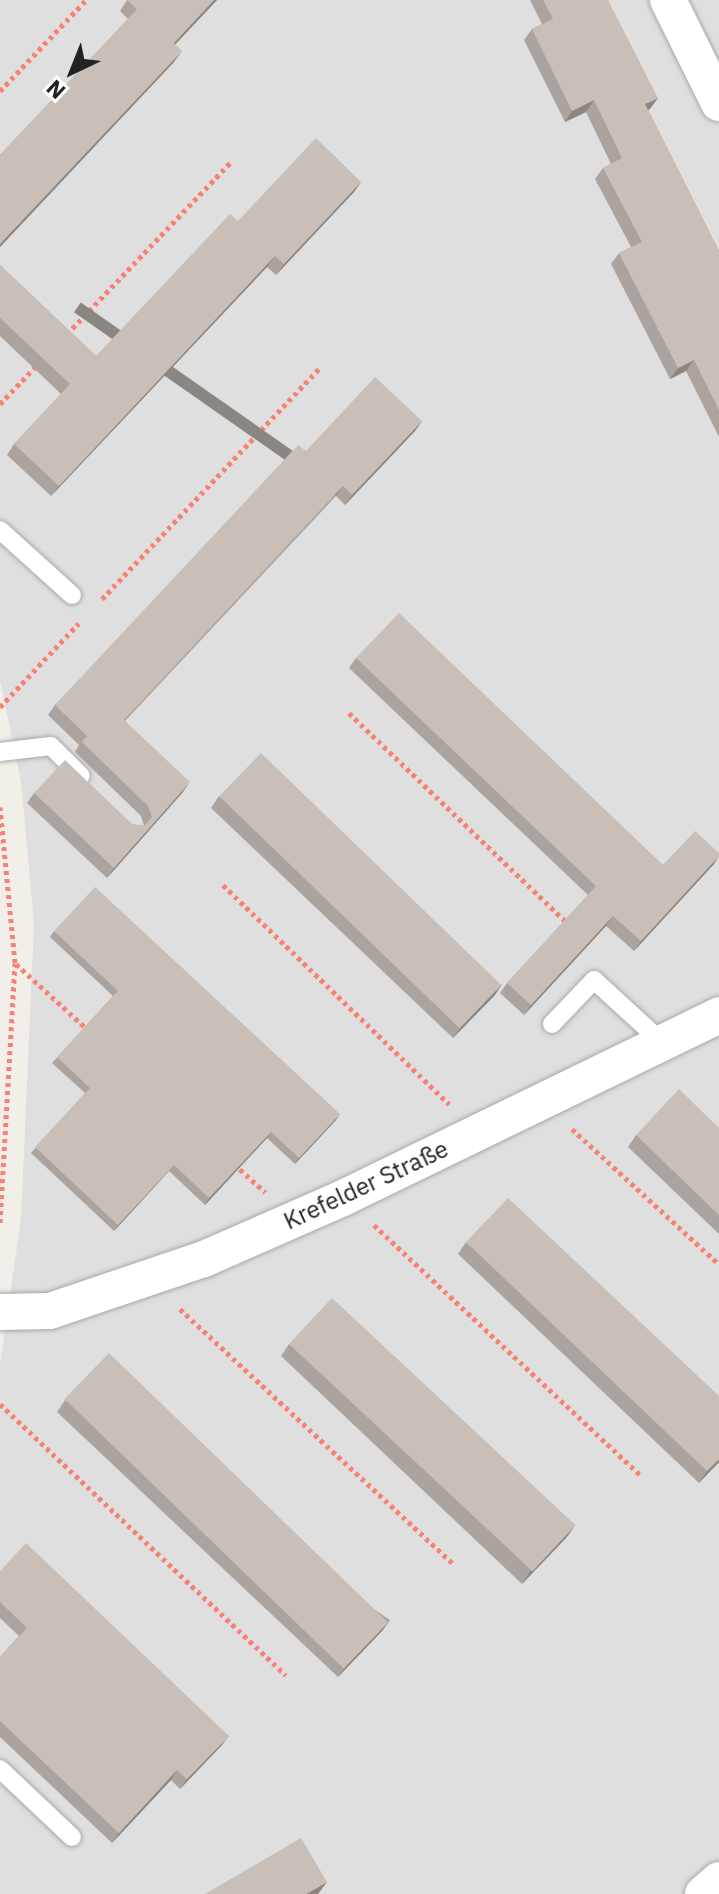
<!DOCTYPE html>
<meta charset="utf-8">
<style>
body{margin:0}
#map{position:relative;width:719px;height:1894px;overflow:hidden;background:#f2efe9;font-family:"IBM Plex Sans",sans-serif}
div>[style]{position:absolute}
.residential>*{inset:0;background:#e0dfdf}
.path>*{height:5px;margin-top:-2.5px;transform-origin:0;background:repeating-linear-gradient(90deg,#fa8072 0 4px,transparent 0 8px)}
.roads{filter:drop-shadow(0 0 2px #a9a9a9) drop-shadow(0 0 2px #a9a9a9)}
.service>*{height:18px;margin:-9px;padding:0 9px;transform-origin:9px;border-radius:9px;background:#fff}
.minor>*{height:36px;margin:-18px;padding:0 18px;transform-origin:18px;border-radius:18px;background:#fff}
.wall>*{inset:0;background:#aba49e}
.shaded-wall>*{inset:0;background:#8b8681;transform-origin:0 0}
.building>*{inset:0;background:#c7bfb8;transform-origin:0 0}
span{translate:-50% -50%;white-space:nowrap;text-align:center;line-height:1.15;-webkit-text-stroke:8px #fff;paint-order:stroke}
.street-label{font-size:24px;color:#222}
.north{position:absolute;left:32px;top:32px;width:80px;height:80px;-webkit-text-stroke:6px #fff;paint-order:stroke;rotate:223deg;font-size:22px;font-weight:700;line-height:32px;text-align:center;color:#222}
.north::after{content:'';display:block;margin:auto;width:28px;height:36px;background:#222;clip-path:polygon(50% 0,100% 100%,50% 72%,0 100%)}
</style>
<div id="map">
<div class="residential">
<i style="clip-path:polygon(0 0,719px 0,719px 1894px,0 1894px,0 1365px,21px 1219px,34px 923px,21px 781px,0 681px)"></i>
</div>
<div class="path">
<i style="left:0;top:91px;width:125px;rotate:-46.6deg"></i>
<i style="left:67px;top:334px;width:239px;rotate:-46.4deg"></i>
<i style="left:0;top:404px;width:55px;rotate:-46.5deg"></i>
<i style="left:102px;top:599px;width:316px;rotate:-46.7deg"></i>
<i style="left:0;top:707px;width:115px;rotate:-46.8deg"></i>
<i style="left:349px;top:713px;width:304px;rotate:43.9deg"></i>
<i style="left:0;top:807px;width:157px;rotate:84.5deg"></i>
<i style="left:15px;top:963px;width:264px;rotate:93.3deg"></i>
<i style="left:223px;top:885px;width:315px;rotate:44.1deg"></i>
<i style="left:16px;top:964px;width:98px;rotate:42.5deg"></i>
<i style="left:572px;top:1129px;width:200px;rotate:42.6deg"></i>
<i style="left:234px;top:1164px;width:42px;rotate:42.1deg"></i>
<i style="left:374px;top:1225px;width:366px;rotate:43.2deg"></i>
<i style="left:180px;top:1309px;width:372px;rotate:43deg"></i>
<i style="left:0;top:1404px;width:394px;rotate:43.5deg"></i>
</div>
<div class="roads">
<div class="service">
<i style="left:0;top:530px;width:97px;rotate:42.1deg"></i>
<i style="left:0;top:752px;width:51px;rotate:-6.7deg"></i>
<i style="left:51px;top:746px;width:42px;rotate:45deg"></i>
<i style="left:552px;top:1024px;width:61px;rotate:-46.3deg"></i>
<i style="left:594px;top:980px;width:92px;rotate:42.4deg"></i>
<i style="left:0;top:1769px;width:99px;rotate:43.4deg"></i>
</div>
<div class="minor">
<i style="left:668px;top:0;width:115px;rotate:63.7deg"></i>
<i style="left:0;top:1312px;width:50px;rotate:-1.1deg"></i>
<i style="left:50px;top:1311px;width:163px;rotate:-18.7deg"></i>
<i style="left:204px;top:1259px;width:154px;rotate:-23.7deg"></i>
<i style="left:345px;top:1197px;width:416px;rotate:-25.9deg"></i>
<i style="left:703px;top:1894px;width:21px;rotate:-41deg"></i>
</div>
</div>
<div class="wall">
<i style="clip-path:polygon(127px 0,217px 0,175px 45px,174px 62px,0 247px,0 155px,128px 19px,120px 11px)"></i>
<i style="clip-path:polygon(530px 0,608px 0,650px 109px,648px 110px,719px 251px,719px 437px,686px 371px,670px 379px,611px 264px,619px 253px,631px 247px,595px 179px,603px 168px,611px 164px,586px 112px,565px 122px,524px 40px,532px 29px,542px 24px)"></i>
<i style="clip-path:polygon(361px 182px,354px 192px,276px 275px,267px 267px,51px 496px,7px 455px,14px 444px,61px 394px,0 336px,0 265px,96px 356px,238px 221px)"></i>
<i style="clip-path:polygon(422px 421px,415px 431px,345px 505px,336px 496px,125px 721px,183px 792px,107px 878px,27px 803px,34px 793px,132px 824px,144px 826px,141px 816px,75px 752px,79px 745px,48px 715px,55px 705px,306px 451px)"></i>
<i style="clip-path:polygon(356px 658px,663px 865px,714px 864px,634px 951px,606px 926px,524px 1015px,500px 993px,507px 983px,588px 895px,349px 668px)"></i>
<i style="clip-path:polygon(219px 796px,495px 995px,453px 1038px,211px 808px)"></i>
<i style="clip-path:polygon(54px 931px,336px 1120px,295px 1164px,267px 1138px,205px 1205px,169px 1171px,114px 1231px,31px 1153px,85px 1093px,52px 1063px,113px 996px,50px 937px)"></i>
<i style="clip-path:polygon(719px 1128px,719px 1234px,628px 1147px,636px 1135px)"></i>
<i style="clip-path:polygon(466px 1242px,719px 1462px,699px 1483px,458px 1254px)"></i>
<i style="clip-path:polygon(289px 1344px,574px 1527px,566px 1538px,522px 1584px,281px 1356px)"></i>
<i style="clip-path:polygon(65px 1400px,390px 1620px,382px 1631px,338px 1677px,57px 1412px)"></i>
<i style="clip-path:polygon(0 1571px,222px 1745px,180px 1789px,171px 1780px,112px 1843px,0 1737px,0 1657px,19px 1636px,0 1618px)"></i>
</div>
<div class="shaded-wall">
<i style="clip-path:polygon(214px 0,217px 0,166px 54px,174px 43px)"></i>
<i style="clip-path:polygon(182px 51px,174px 62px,0 247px,0 244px)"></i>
<i style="clip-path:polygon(658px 98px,650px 109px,637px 115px,645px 104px)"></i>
<i style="clip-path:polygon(594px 100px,586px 112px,565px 122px,572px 111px)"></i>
<i style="clip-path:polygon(361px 182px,354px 192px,276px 275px,284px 264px)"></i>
<i style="clip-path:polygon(275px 256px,267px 267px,51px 496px,59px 486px)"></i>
<i style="clip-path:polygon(694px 360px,686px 371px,670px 379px,678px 368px)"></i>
<i style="clip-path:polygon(422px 421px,415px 431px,345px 505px,352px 495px)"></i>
<i style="left:343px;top:486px;width:12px;height:320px;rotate:125deg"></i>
<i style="clip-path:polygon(190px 782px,183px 792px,107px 878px,114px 868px)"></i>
<i style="clip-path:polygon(719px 856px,714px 864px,634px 951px,641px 941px)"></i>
<i style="clip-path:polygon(613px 916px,606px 926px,524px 1015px,531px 1005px)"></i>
<i style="clip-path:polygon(503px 983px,495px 995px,453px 1038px,461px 1027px)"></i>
<i style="clip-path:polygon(340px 1114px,336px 1120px,295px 1164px,299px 1158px)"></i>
<i style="clip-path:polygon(271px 1132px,267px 1138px,205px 1205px,209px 1198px)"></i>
<i style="clip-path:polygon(174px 1165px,169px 1171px,114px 1231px,118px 1225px)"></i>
<i style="clip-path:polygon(719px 1459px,719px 1462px,699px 1483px,707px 1471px)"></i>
<i style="clip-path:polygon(574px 1527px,566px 1538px,522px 1584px,530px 1572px)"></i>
<i style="clip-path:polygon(390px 1620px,382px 1631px,338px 1677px,346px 1666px)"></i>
<i style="clip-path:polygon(229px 1736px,222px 1745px,180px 1789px,187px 1779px)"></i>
<i style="clip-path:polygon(177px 1770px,171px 1780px,112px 1843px,119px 1833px)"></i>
<i style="clip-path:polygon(327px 1882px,318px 1894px,306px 1894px)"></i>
</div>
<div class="building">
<i style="clip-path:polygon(127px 0,214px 0,174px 43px,182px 51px,0 244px,0 155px,137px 9px)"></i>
<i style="clip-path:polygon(543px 0,608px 0,658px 98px,645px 104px,719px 251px,719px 410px,694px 360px,678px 368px,619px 253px,642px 242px,603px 168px,622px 158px,594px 100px,572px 111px,532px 29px,553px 19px)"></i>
<i style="clip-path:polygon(316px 138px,361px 182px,284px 264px,275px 256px,59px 486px,14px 444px,70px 384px,0 318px,0 265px,96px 356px,230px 214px,238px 221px)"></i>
<i style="clip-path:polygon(375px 377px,422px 421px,352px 495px,343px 486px,124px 720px,190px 782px,114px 868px,34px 793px,65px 760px,132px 824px,144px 826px,152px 817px,148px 806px,82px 742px,87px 736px,55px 705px,298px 445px,306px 451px)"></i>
<i style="clip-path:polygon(399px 613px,663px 865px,695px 831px,719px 853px,719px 856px,641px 941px,613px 916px,531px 1005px,507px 983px,596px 886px,356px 658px)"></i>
<i style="left:261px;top:753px;width:334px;height:60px;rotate:44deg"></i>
<i style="clip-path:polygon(95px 887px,340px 1114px,299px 1158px,271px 1132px,209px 1198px,174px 1165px,118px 1225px,35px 1147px,90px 1088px,57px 1057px,118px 991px,54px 931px)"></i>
<i style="clip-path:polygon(679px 1089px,719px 1128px,719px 1215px,636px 1135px)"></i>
<i style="clip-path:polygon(508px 1198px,719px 1396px,719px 1459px,707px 1471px,466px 1242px)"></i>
<i style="left:332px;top:1298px;width:333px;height:63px;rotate:43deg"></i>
<i style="left:109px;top:1353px;width:388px;height:64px;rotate:44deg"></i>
<i style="clip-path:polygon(26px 1543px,229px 1736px,187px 1779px,177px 1770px,119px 1833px,0 1721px,0 1657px,27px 1628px,0 1602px,0 1571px)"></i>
<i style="clip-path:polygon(301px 1838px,327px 1882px,306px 1894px,205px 1894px)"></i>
</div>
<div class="street-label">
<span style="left:366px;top:1185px;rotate:-25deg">Krefelder Straße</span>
</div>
<div class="north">N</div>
</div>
